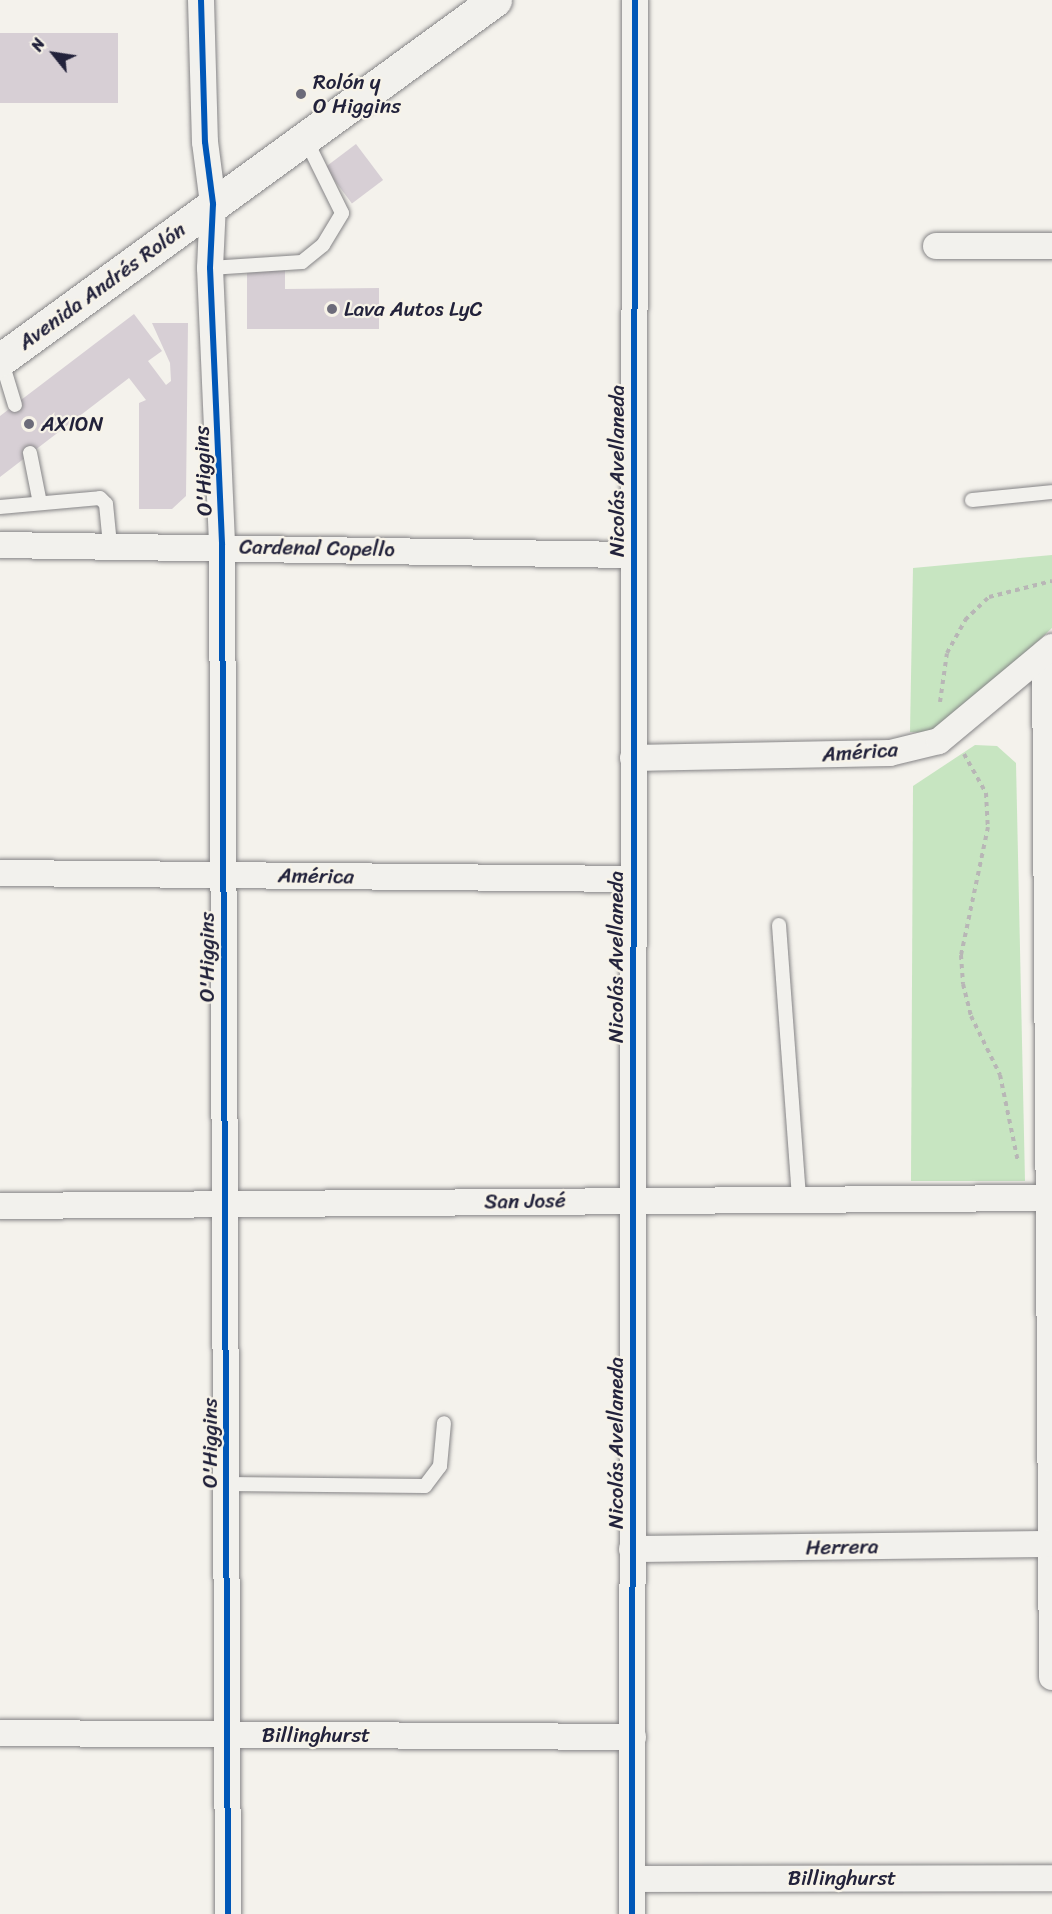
<!DOCTYPE html>
<meta charset="utf-8">
<style>
body{margin:0}
#map{position:relative;width:1052px;height:1914px;overflow:hidden;background:#f4f2ec;font-family:Sriracha,sans-serif}
div>[style]{position:absolute}
.green>*{inset:0;background:#c7e5c1}
.building>*{inset:0;background:#d7cfd5;transform-origin:0 0}
.path>*{height:4px;margin-top:-2px;transform-origin:0;background:repeating-linear-gradient(90deg,#b8b6b6 0 4.5px,transparent 0 9px)}
.roads{filter:drop-shadow(0 0 2px #858486) drop-shadow(0 0 2px #858486)}
.lane>*{height:14px;margin:-7px;padding:0 7px;transform-origin:7px;border-radius:7px;background:#f2f1ed}
.street>*{height:26px;margin:-13px;padding:0 13px;transform-origin:13px;border-radius:13px;background:#f2f1ed}
.secondary>*{height:33px;margin:-16.5px;padding:0 16.5px;transform-origin:16.5px;border-radius:16.5px;background:#f2f1ed}
.cycleway>*{height:6px;margin:-3px;padding:0 3px;transform-origin:3px;border-radius:3px;background:#0057b8}
.dots>*{width:16px;height:16px;translate:-50% -50%;box-sizing:border-box;border:3px solid #f7f3e8;border-radius:50%}
span{translate:-50% -50%;white-space:nowrap;text-align:center;line-height:1.15;-webkit-text-stroke:4.5px #f7f3e8;paint-order:stroke}
.poi-label{font-size:21px;color:#22223b}
.left{translate:0 -50%;text-align:left}
.street-label{font-size:21px;color:#22223b}
.north{position:absolute;left:24px;top:24px;width:60px;height:60px;-webkit-text-stroke:4px #f7f3e8;paint-order:stroke;rotate:300deg;font-size:16px;font-weight:700;line-height:24px;text-align:center;color:#22223b}
.north::after{content:'';display:block;margin:auto;width:21px;height:27px;background:#22223b;clip-path:polygon(50% 0,100% 100%,50% 72%,0 100%)}
</style>
<div id="map">
<div class="green">
<i style="clip-path:polygon(1052px 555px,1052px 628px,951px 721px,926px 733px,910px 732px,913px 568px)"></i>
<i style="clip-path:polygon(975px 745px,997px 746px,1016px 763px,1025px 1181px,911px 1181px,913px 786px)"></i>
</div>
<div class="building">
<i style="left:0;top:33px;width:118px;height:70px"></i>
<i style="left:356px;top:144px;width:45px;height:39px;rotate:53deg"></i>
<i style="clip-path:polygon(247px 267px,285px 267px,285px 289px,379px 288px,379px 329px,247px 329px)"></i>
<i style="clip-path:polygon(134px 314px,162px 351px,148px 361px,166px 385px,171px 381px,170px 363px,152px 323px,188px 323px,186px 496px,172px 509px,139px 509px,139px 403px,146px 400px,129px 378px,0 477px,0 416px)"></i>
</div>
<div class="path">
<i style="left:940px;top:702px;width:49px;rotate:-81.9deg"></i>
<i style="left:947px;top:653px;width:38px;rotate:-61deg"></i>
<i style="left:965px;top:620px;width:33px;rotate:-44deg"></i>
<i style="left:989px;top:597px;width:65px;rotate:-14.3deg"></i>
<i style="left:964px;top:754px;width:45px;rotate:60.6deg"></i>
<i style="left:986px;top:793px;width:34px;rotate:87deg"></i>
<i style="left:988px;top:827px;width:131px;rotate:101.9deg"></i>
<i style="left:961px;top:955px;width:29px;rotate:86deg"></i>
<i style="left:963px;top:984px;width:33px;rotate:76deg"></i>
<i style="left:971px;top:1016px;width:66px;rotate:63.8deg"></i>
<i style="left:1000px;top:1075px;width:89px;rotate:78.3deg"></i>
</div>
<div class="roads">
<div class="lane">
<i style="left:210px;top:268px;width:92px;rotate:-3.7deg"></i>
<i style="left:302px;top:262px;width:27px;rotate:-39deg"></i>
<i style="left:323px;top:245px;width:37px;rotate:-59deg"></i>
<i style="left:342px;top:213px;width:84px;rotate:-116.3deg"></i>
<i style="left:1px;top:359px;width:48px;rotate:73.1deg"></i>
<i style="left:30px;top:453px;width:51px;rotate:78.7deg"></i>
<i style="left:972px;top:500px;width:80px;rotate:-5.7deg"></i>
<i style="left:0;top:507px;width:100px;rotate:-5.1deg"></i>
<i style="left:100px;top:498px;width:8px;rotate:45deg"></i>
<i style="left:106px;top:504px;width:41px;rotate:84.4deg"></i>
<i style="left:779px;top:925px;width:275px;rotate:85.8deg"></i>
<i style="left:226px;top:1484px;width:199px;rotate:0.6deg"></i>
<i style="left:425px;top:1486px;width:25px;rotate:-53deg"></i>
<i style="left:440px;top:1466px;width:43px;rotate:-84.7deg"></i>
</div>
<div class="street">
<i style="left:201px;top:0;width:142px;rotate:88.4deg"></i>
<i style="left:205px;top:142px;width:63px;rotate:82.6deg"></i>
<i style="left:213px;top:204px;width:64px;rotate:92.7deg"></i>
<i style="left:210px;top:268px;width:277px;rotate:87.5deg"></i>
<i style="left:222px;top:545px;width:1369px;rotate:89.75deg"></i>
<i style="left:936px;top:246px;width:116px"></i>
<i style="left:0;top:545px;width:633px;rotate:0.91deg"></i>
<i style="left:1045px;top:653px;width:1024px;rotate:89.61deg"></i>
<i style="left:633px;top:758px;width:257px;rotate:-1.1deg"></i>
<i style="left:890px;top:753px;width:50px;rotate:-13.8deg"></i>
<i style="left:939px;top:741px;width:147px;rotate:-39.8deg"></i>
<i style="left:0;top:873px;width:633px;rotate:0.54deg"></i>
<i style="left:0;top:1206px;width:1049px;rotate:-0.44deg"></i>
<i style="left:632px;top:1549px;width:419px;rotate:-0.7deg"></i>
<i style="left:0;top:1733px;width:633px;rotate:0.36deg"></i>
<i style="left:632px;top:1879px;width:420px;rotate:-0.1deg"></i>
<i style="left:632px;top:1914px;width:1914px;rotate:-89.91deg"></i>
</div>
<div class="secondary">
<i style="left:0;top:360px;width:612px;rotate:-36.03deg"></i>
</div>
</div>
<div class="cycleway">
<i style="left:201px;top:0;width:142px;rotate:88.4deg"></i>
<i style="left:205px;top:142px;width:63px;rotate:82.6deg"></i>
<i style="left:213px;top:204px;width:64px;rotate:92.7deg"></i>
<i style="left:210px;top:268px;width:277px;rotate:87.5deg"></i>
<i style="left:222px;top:545px;width:1369px;rotate:89.75deg"></i>
<i style="left:632px;top:1914px;width:1914px;rotate:-89.91deg"></i>
</div>
<div class="dots">
<i style="left:301px;top:94px;background:#6c6b79"></i>
<i style="left:332px;top:309px;background:#6c6b79"></i>
<i style="left:29px;top:424px;background:#6c6b79"></i>
</div>
<div class="poi-label">
<span class="left" style="left:313px;top:94px">Rolón y<br>O Higgins</span>
<span class="left" style="left:344px;top:309px">Lava Autos LyC</span>
<span class="left" style="left:41px;top:424px">AXION</span>
</div>
<div class="street-label">
<span style="left:102px;top:286px;rotate:-36deg">Avenida Andrés Rolón</span>
<span style="left:203px;top:471px;rotate:-92deg">O'Higgins</span>
<span style="left:617px;top:471px;rotate:-90deg">Nicolás Avellaneda</span>
<span style="left:317px;top:548px;rotate:1deg">Cardenal Copello</span>
<span style="left:860px;top:752px;rotate:-4deg">América</span>
<span style="left:316px;top:876px;rotate:1deg">América</span>
<span style="left:207px;top:957px;rotate:-90deg">O'Higgins</span>
<span style="left:616px;top:957px;rotate:-90deg">Nicolás Avellaneda</span>
<span style="left:525px;top:1201px;rotate:-1deg">San José</span>
<span style="left:210px;top:1443px;rotate:-90deg">O'Higgins</span>
<span style="left:616px;top:1443px;rotate:-90deg">Nicolás Avellaneda</span>
<span style="left:842px;top:1547px;rotate:-1deg">Herrera</span>
<span style="left:316px;top:1735px">Billinghurst</span>
<span style="left:842px;top:1878px">Billinghurst</span>
</div>
<div class="north">N</div>
</div>
